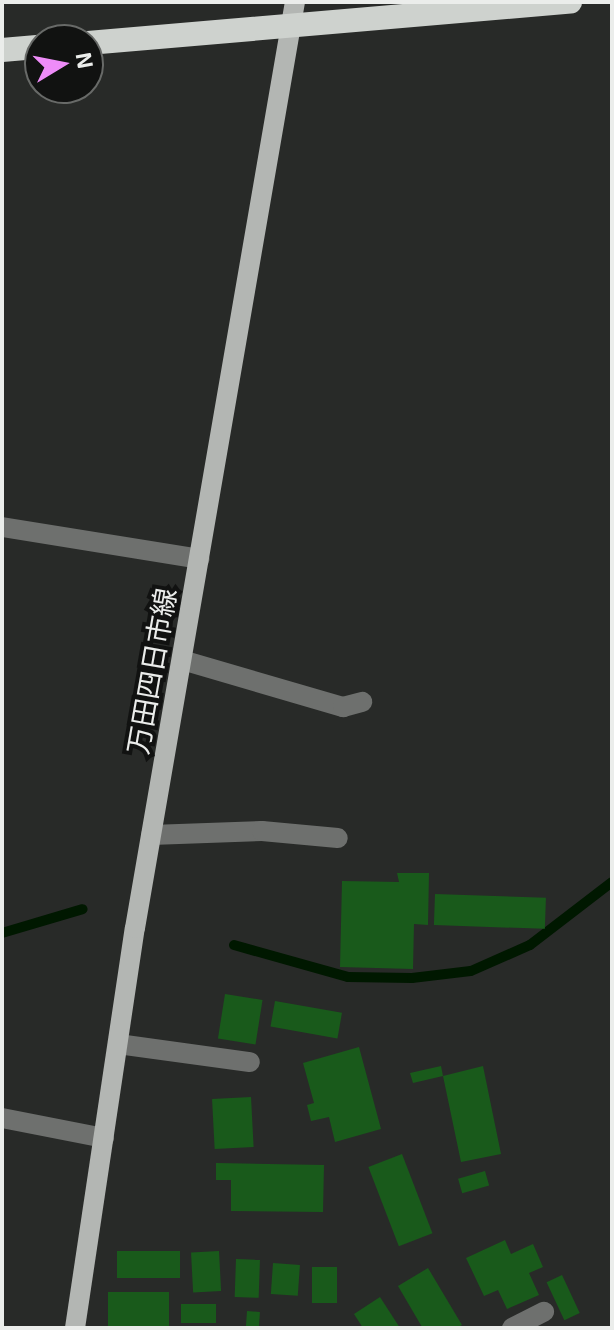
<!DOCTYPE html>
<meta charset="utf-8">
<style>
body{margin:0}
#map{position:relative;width:614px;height:1330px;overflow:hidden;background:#282a28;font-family:"Exo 2","Noto Sans JP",sans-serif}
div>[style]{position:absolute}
.stream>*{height:10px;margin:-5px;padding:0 5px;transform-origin:5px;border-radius:5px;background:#001800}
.building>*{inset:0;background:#195a1b;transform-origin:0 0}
.minor>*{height:20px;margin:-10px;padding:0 10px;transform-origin:10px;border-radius:10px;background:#6e706e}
.major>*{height:20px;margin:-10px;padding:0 10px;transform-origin:10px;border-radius:10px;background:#b3b6b3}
.highway>*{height:24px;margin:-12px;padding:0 12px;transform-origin:12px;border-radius:12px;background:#ced2ce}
span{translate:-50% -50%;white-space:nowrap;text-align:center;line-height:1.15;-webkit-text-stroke:8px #111211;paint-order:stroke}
.street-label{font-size:28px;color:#ebedeb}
.frame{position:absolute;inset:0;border:4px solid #ebedeb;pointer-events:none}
.north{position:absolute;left:24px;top:24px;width:80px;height:80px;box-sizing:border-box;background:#111211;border:2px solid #686a68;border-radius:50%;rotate:80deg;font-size:22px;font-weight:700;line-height:32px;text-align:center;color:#ebedeb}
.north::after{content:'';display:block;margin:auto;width:28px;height:36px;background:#ee8cf8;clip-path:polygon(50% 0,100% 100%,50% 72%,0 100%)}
</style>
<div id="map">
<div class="stream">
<i style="left:2px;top:933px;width:84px;rotate:-16.5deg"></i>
<i style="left:234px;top:945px;width:118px;rotate:15.7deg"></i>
<i style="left:348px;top:977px;width:64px;rotate:0.9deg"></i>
<i style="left:412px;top:978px;width:59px;rotate:-6.8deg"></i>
<i style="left:471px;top:971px;width:64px;rotate:-23.8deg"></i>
<i style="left:530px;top:945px;width:103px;rotate:-37.5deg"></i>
</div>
<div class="building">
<i style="clip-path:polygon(397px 873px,429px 873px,428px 925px,414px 924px,413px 969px,340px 967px,342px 881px,399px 882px)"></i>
<i style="left:435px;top:894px;width:111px;height:31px;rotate:2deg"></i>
<i style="left:225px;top:994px;width:38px;height:45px;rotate:9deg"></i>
<i style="left:275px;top:1001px;width:68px;height:26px;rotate:10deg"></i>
<i style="clip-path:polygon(359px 1047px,381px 1129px,335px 1142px,329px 1117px,311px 1121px,307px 1105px,314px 1103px,303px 1063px)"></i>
<i style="clip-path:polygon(441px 1066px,443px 1076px,483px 1066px,501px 1154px,461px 1162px,443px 1076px,413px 1083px,410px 1073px)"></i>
<i style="left:251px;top:1097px;width:50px;height:39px;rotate:87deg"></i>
<i style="left:402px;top:1154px;width:85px;height:36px;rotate:69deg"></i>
<i style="clip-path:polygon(216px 1163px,324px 1165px,323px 1212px,231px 1211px,231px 1180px,216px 1180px)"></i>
<i style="left:485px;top:1171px;width:15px;height:28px;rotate:74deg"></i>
<i style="clip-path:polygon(505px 1240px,511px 1254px,533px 1244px,543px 1267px,529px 1273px,539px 1295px,507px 1309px,498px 1290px,484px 1296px,466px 1258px)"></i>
<i style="left:180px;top:1251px;width:27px;height:63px;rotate:90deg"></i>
<i style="left:219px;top:1251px;width:40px;height:28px;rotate:87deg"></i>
<i style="left:236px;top:1259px;width:24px;height:38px;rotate:2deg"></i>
<i style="left:273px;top:1263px;width:27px;height:31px;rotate:4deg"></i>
<i style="left:312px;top:1267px;width:25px;height:36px"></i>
<i style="clip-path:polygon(428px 1268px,462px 1325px,456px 1328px,422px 1327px,398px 1286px)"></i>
<i style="left:562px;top:1275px;width:42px;height:17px;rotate:65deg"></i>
<i style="left:108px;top:1292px;width:61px;height:35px"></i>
<i style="clip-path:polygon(380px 1297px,400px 1328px,363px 1328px,354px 1314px)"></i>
<i style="left:181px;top:1304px;width:35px;height:19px"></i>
<i style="left:247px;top:1311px;width:13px;height:17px;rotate:4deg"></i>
</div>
<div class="minor">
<i style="left:2px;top:527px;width:200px;rotate:9.2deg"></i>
<i style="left:182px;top:660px;width:168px;rotate:16.3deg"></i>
<i style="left:343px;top:707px;width:20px;rotate:-15deg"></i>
<i style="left:151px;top:835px;width:111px;rotate:-2.1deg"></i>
<i style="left:262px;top:831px;width:76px;rotate:5.3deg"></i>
<i style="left:118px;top:1044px;width:133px;rotate:7.8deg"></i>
<i style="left:2px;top:1118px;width:104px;rotate:11.1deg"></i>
<i style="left:512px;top:1328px;width:36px;rotate:-27deg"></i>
</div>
<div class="major">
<i style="left:75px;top:1328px;width:404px;rotate:-81.5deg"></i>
<i style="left:135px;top:928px;width:940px;rotate:-80.2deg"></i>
</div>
<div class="highway">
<i style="left:88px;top:43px;width:484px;rotate:-4.9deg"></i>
<i style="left:2px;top:50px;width:38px;rotate:-5deg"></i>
</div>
<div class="street-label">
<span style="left:151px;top:671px;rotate:-80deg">万田四日市線</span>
</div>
<div class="frame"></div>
<div class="north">N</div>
</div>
